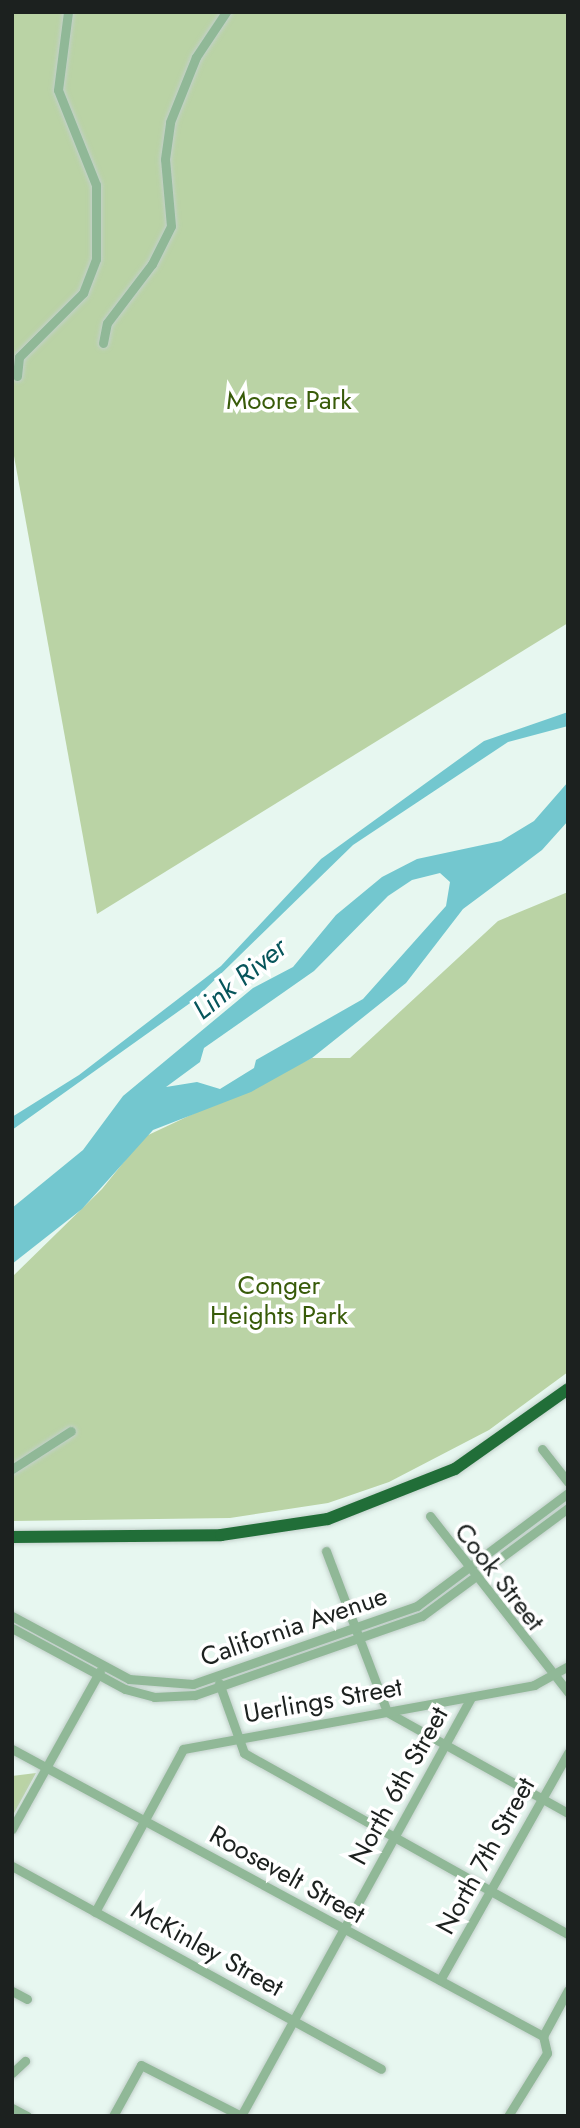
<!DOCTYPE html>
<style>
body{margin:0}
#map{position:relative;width:580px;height:2128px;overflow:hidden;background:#e7f7f0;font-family:Jost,sans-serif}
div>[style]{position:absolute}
.green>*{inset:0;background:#bad3a5}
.water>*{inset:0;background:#73c7cf}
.roads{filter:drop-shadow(0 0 2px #c2d0ca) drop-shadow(0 0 2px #c2d0ca)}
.minor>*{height:9px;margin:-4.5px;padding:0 4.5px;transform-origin:4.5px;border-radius:4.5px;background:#90b897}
.highway>*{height:12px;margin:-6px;padding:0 6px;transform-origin:6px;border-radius:6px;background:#216e38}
span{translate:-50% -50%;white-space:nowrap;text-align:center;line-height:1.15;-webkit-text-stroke:7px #fff;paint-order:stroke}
.park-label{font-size:26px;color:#385b09}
.street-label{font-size:26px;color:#1c211f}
.water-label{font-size:28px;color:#07555b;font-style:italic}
.frame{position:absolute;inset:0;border:14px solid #1c211f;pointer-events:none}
</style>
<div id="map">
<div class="green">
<i style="clip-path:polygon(12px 12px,568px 12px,568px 623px,97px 914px,12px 445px)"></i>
<i style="clip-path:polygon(568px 892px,568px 1372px,489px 1430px,389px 1482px,328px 1503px,230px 1518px,12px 1521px,12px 1277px,102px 1189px,144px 1137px,312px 1058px,350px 1058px,498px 921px)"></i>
<i style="clip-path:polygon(36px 1773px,12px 1817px,12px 1776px)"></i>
</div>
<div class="water">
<i style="clip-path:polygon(568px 712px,568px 726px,508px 742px,353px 845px,193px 1001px,12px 1130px,12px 1117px,79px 1075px,221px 966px,321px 859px,484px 741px)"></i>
<i style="clip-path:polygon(evenodd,568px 782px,568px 821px,542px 850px,463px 909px,406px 983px,312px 1058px,251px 1092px,153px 1130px,82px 1209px,12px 1264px,12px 1208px,83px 1150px,123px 1096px,253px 988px,293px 967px,336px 915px,382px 877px,417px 859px,501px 841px,534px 821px,568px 782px,440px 873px,450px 882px,446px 906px,363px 999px,256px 1060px,254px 1068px,220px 1089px,197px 1082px,166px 1087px,200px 1062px,204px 1048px,314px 971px,388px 896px,412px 880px,440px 873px)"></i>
</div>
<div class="roads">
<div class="minor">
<i style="left:103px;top:343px;width:20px;rotate:-79deg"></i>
<i style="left:107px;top:323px;width:74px;rotate:-52.7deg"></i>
<i style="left:152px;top:264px;width:42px;rotate:-63.4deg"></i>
<i style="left:171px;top:226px;width:67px;rotate:-95.1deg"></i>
<i style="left:165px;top:159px;width:37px;rotate:-82deg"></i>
<i style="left:170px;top:122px;width:70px;rotate:-68.2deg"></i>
<i style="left:196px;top:57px;width:54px;rotate:-56.3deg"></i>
<i style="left:17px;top:376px;width:19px;rotate:-84deg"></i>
<i style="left:19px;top:357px;width:91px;rotate:-45deg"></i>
<i style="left:83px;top:293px;width:36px;rotate:-69deg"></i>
<i style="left:96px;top:259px;width:74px;rotate:-90deg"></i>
<i style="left:96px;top:185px;width:102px;rotate:-111.8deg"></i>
<i style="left:58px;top:90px;width:79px;rotate:-82.7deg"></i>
<i style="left:542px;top:1449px;width:42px;rotate:51.8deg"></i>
<i style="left:12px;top:1469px;width:70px;rotate:-32.8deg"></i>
<i style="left:430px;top:1516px;width:224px;rotate:51.9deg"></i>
<i style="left:326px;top:1551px;width:172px;rotate:69.2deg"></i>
<i style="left:387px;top:1712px;width:207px;rotate:29.2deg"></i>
<i style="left:12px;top:1616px;width:133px;rotate:28.3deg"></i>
<i style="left:129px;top:1679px;width:64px;rotate:4.5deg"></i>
<i style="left:193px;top:1684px;width:237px;rotate:-19.2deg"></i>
<i style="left:417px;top:1606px;width:189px;rotate:-36.8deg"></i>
<i style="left:12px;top:1628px;width:128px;rotate:28.4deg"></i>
<i style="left:125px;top:1689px;width:30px;rotate:15deg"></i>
<i style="left:154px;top:1697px;width:41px;rotate:-2.8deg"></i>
<i style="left:195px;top:1695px;width:240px;rotate:-19.2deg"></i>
<i style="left:422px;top:1616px;width:182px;rotate:-36.5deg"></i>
<i style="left:219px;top:1683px;width:74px;rotate:70.3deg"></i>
<i style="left:244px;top:1753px;width:371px;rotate:29.2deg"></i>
<i style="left:12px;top:1749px;width:604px;rotate:28.39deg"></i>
<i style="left:12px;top:1829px;width:181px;rotate:-60.9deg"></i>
<i style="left:12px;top:1866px;width:421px;rotate:28.8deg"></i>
<i style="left:95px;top:1912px;width:185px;rotate:-61.6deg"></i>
<i style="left:183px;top:1749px;width:357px;rotate:-10.3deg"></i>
<i style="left:534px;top:1685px;width:39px;rotate:-29deg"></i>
<i style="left:440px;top:1980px;width:261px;rotate:-60.6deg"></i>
<i style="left:12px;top:1991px;width:17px;rotate:28deg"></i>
<i style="left:543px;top:2036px;width:52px;rotate:-61.5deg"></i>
<i style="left:12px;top:2073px;width:18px;rotate:-43deg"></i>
<i style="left:12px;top:2108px;width:17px;rotate:28deg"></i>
<i style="left:113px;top:2116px;width:58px;rotate:-61.2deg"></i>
<i style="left:141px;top:2065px;width:112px;rotate:27deg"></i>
<i style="left:241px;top:2116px;width:478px;rotate:-61.2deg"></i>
<i style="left:508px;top:2116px;width:74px;rotate:-58.2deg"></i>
<i style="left:547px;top:2053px;width:17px;rotate:-103deg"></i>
</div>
<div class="highway">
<i style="left:12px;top:1537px;width:209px;rotate:-0.5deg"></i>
<i style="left:221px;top:1535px;width:108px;rotate:-8.5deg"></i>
<i style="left:328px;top:1519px;width:136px;rotate:-21.5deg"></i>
<i style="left:455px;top:1469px;width:138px;rotate:-35.3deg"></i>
</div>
</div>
<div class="park-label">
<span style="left:289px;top:401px">Moore Park</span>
<span style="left:279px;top:1301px">Conger<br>Heights Park</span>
</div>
<div class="street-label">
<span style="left:499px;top:1577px;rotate:52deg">Cook Street</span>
<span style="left:294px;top:1627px;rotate:-19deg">California Avenue</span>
<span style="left:323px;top:1701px;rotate:-10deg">Uerlings Street</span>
<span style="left:399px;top:1786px;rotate:-61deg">North 6th Street</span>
<span style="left:486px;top:1856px;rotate:-61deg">North 7th Street</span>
<span style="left:287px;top:1875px;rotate:29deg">Roosevelt Street</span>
<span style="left:207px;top:1949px;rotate:29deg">McKinley Street</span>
</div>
<div class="water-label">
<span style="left:240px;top:979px;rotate:-39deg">Link River</span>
</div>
<div class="frame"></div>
</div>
